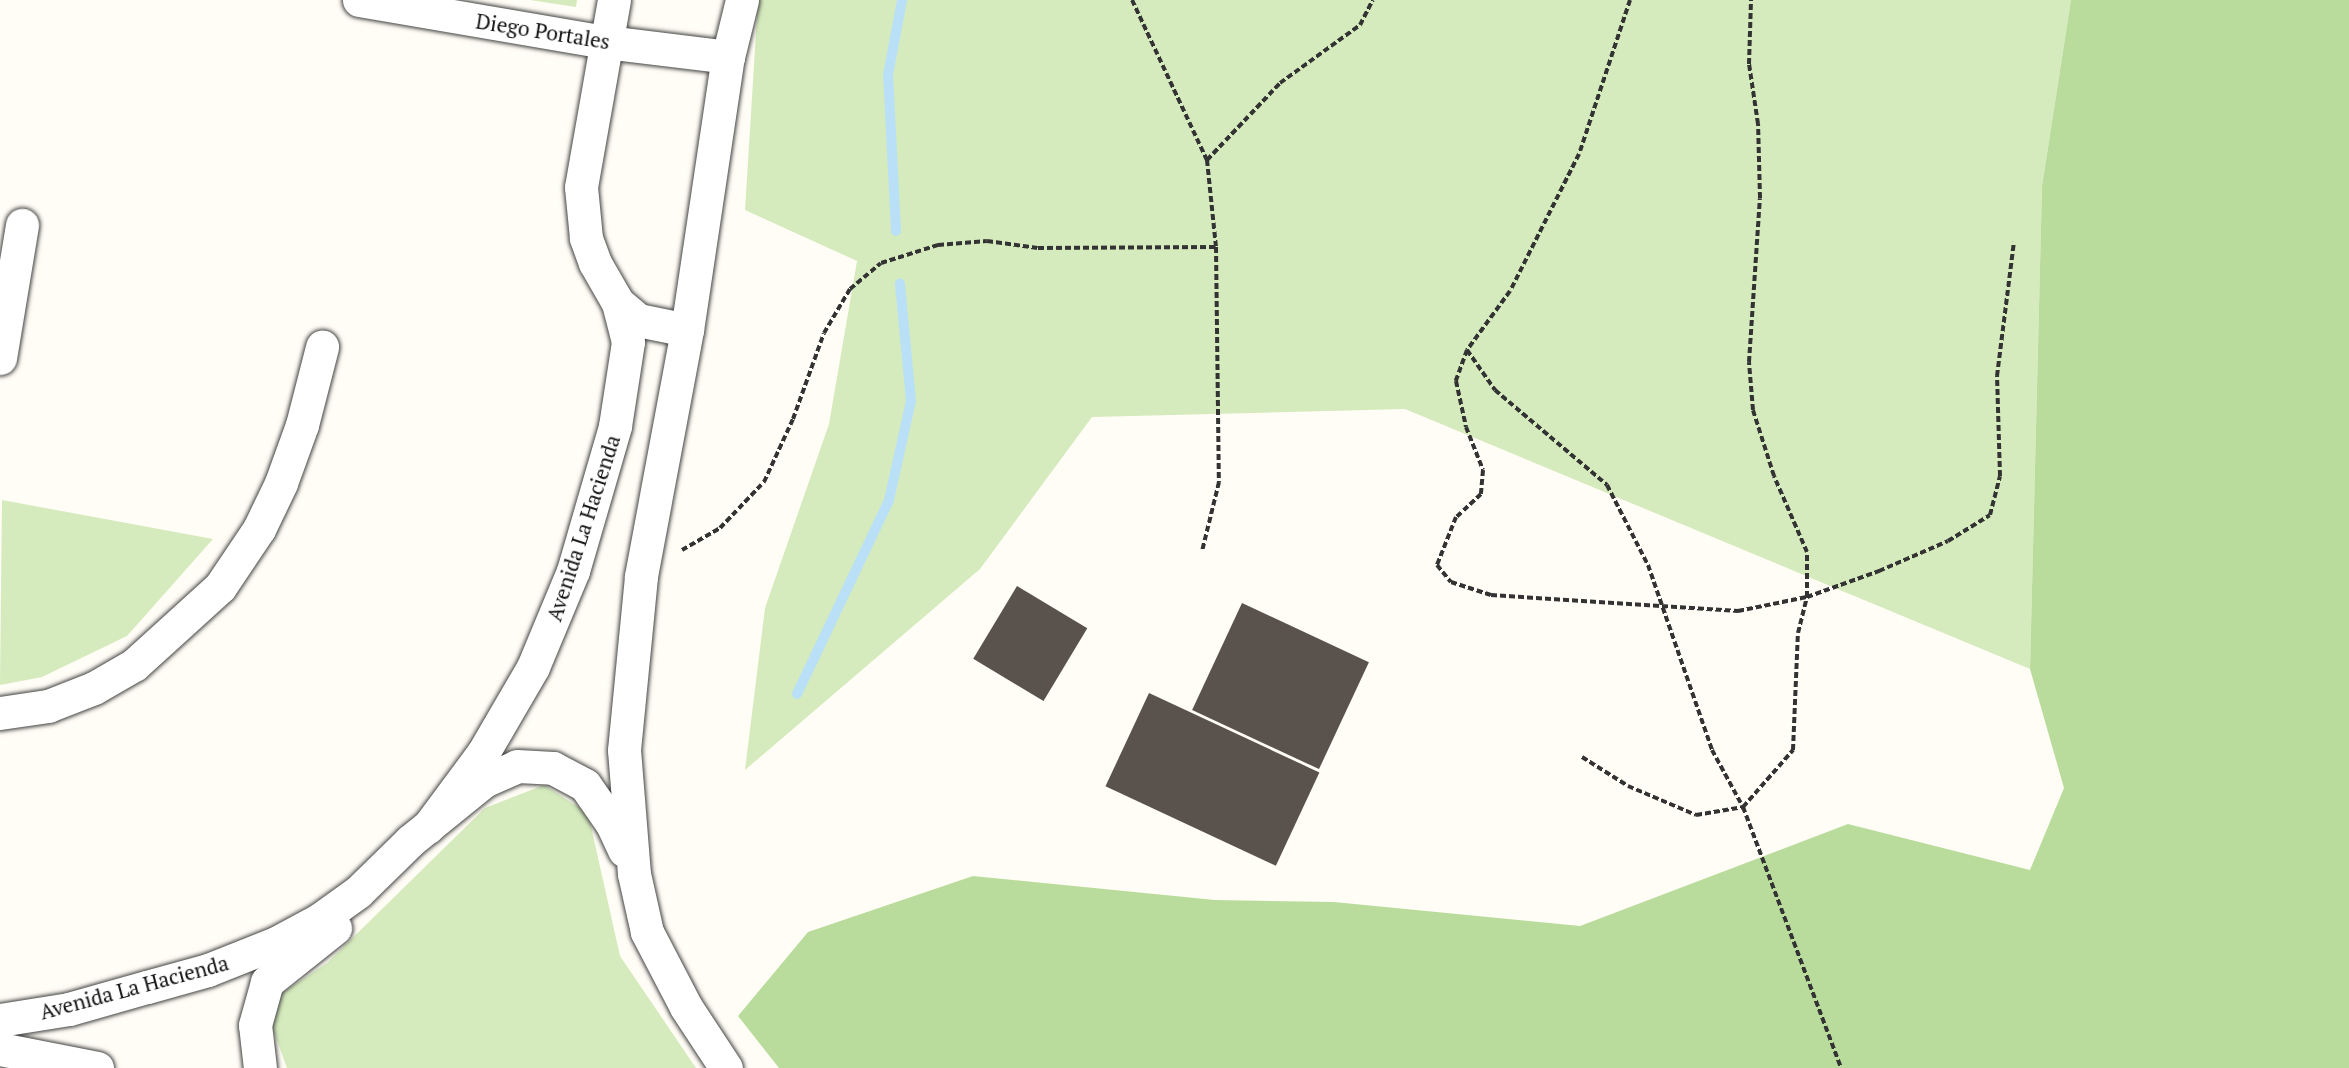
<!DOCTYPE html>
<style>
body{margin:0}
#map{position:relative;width:2349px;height:1068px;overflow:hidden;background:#fffdf5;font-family:"PT Serif",serif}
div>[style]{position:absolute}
.green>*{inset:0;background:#d5ebbd}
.forest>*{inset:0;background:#b9dc9c}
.stream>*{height:10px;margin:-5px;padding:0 5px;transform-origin:5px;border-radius:5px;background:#b9e0f7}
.building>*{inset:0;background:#5a524d;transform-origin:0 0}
.path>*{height:4px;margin-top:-2px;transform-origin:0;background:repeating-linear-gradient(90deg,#333 0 6px,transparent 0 9px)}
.roads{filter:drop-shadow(0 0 2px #444) drop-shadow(0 0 2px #444)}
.minor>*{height:33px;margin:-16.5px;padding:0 16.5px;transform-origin:16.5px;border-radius:16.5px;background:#fff}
span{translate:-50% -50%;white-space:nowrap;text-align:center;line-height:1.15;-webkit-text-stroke:6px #fff;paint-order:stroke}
.street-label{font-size:21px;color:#111}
</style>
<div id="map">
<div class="green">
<i style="clip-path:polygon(530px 0,577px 0,576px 7px)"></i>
<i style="clip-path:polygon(758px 0,2071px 0,2042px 186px,2030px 669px,1405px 409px,1092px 417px,980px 569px,745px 770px,765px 608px,829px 424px,857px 261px,745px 210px)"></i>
<i style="clip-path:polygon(2px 500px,213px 539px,127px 636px,42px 677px,0 685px)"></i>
<i style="clip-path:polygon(544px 785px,588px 813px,620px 956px,696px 1068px,287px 1068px,272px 1027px,279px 995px,327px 963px,485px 808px)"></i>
</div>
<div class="forest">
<i style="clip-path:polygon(2071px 0,2349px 0,2349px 1068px,779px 1068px,738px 1016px,808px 932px,973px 876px,1215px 900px,1334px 902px,1580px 926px,1848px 824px,2030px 870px,2064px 788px,2030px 669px,2042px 186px)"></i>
</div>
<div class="stream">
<i style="left:896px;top:231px;width:156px;rotate:-92.9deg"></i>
<i style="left:888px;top:75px;width:76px;rotate:-79.4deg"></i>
<i style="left:797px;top:694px;width:215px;rotate:-64.6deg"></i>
<i style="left:889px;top:500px;width:101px;rotate:-77.5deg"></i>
<i style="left:911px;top:401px;width:118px;rotate:-95.4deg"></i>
</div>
<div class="building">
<i style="left:1017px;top:586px;width:82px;height:85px;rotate:31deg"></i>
<i style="left:1242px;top:603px;width:140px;height:118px;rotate:25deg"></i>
<i style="left:1149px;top:693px;width:188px;height:103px;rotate:25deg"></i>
</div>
<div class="path">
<i style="left:1132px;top:0;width:177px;rotate:64.9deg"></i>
<i style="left:1207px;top:160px;width:87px;rotate:84.1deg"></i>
<i style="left:1216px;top:247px;width:235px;rotate:89.3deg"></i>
<i style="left:1219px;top:482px;width:71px;rotate:103.8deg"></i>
<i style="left:1630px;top:0;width:162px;rotate:108.3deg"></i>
<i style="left:1579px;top:154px;width:153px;rotate:116.7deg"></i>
<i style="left:1510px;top:291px;width:73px;rotate:126.1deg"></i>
<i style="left:1467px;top:350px;width:49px;rotate:55deg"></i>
<i style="left:1495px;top:390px;width:147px;rotate:40.3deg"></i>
<i style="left:1607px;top:485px;width:90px;rotate:62.9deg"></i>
<i style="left:1648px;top:565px;width:196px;rotate:70.9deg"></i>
<i style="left:1712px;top:750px;width:65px;rotate:61.5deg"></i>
<i style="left:1743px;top:807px;width:279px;rotate:69.4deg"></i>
<i style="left:1207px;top:160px;width:106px;rotate:-46.5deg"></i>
<i style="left:1280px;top:83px;width:99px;rotate:-35.9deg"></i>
<i style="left:1360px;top:25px;width:28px;rotate:-63deg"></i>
<i style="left:1467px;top:350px;width:33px;rotate:110deg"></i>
<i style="left:1456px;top:381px;width:47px;rotate:77.7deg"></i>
<i style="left:1466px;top:427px;width:46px;rotate:68.4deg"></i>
<i style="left:1483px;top:470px;width:24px;rotate:95deg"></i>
<i style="left:1481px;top:494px;width:34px;rotate:137deg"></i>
<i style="left:1456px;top:517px;width:52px;rotate:111.6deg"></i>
<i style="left:1437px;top:565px;width:22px;rotate:51deg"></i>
<i style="left:1451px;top:582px;width:42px;rotate:18deg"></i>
<i style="left:1491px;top:595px;width:248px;rotate:3.7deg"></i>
<i style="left:1738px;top:611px;width:70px;rotate:-11.5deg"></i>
<i style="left:1807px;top:597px;width:77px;rotate:-19.9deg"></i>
<i style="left:1879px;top:571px;width:75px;rotate:-23.5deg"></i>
<i style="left:1948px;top:541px;width:49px;rotate:-31.8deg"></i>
<i style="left:1990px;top:515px;width:40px;rotate:-75.6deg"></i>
<i style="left:2000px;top:476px;width:100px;rotate:-91.7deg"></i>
<i style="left:1997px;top:376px;width:135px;rotate:-82.8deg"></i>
<i style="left:682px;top:550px;width:44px;rotate:-30.1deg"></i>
<i style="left:720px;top:528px;width:64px;rotate:-46.3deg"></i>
<i style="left:764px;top:482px;width:69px;rotate:-65.3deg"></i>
<i style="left:793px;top:419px;width:91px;rotate:-70.2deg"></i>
<i style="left:824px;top:333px;width:51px;rotate:-59.4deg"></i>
<i style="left:850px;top:289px;width:40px;rotate:-40deg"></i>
<i style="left:881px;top:263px;width:60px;rotate:-17.5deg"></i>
<i style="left:938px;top:245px;width:49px;rotate:-4.7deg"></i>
<i style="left:987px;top:241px;width:51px;rotate:7.8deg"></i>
<i style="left:1038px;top:248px;width:178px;rotate:-0.3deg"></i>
<i style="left:1582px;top:757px;width:54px;rotate:32.2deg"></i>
<i style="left:1628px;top:786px;width:74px;rotate:23.1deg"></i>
<i style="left:1696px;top:815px;width:48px;rotate:-9.7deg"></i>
<i style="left:1743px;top:807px;width:76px;rotate:-48.7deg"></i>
<i style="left:1793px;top:750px;width:117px;rotate:-87.6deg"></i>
<i style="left:1798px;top:633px;width:37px;rotate:-76deg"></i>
<i style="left:1807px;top:597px;width:45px;rotate:-90deg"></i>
<i style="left:1807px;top:552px;width:83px;rotate:-113.5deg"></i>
<i style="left:1774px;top:476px;width:69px;rotate:-107.7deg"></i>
<i style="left:1753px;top:410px;width:48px;rotate:-94.8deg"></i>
<i style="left:1749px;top:362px;width:164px;rotate:-86.2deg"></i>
<i style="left:1760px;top:198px;width:74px;rotate:-91.5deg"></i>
<i style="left:1758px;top:124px;width:61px;rotate:-98.5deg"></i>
<i style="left:1749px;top:64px;width:64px;rotate:-88.2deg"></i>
</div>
<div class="roads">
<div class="minor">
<i style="left:359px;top:0;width:251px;rotate:9.7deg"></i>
<i style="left:606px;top:42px;width:123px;rotate:7deg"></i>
<i style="left:618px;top:303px;width:26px;rotate:40deg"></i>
<i style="left:638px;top:320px;width:50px;rotate:11.5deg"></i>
<i style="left:0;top:358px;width:135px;rotate:-80.6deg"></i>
<i style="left:0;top:713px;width:49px;rotate:-8.3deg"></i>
<i style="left:48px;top:706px;width:49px;rotate:-21.4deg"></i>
<i style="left:94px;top:688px;width:46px;rotate:-29.9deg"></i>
<i style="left:134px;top:665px;width:116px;rotate:-42.2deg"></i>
<i style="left:220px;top:587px;width:70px;rotate:-56.1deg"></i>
<i style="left:259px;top:529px;width:51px;rotate:-64.4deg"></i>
<i style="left:281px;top:483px;width:62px;rotate:-70.1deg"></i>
<i style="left:302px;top:425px;width:81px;rotate:-75.6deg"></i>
<i style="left:428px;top:827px;width:92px;rotate:-53.4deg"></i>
<i style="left:483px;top:753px;width:99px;rotate:-59.8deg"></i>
<i style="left:533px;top:667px;width:104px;rotate:-67.4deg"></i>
<i style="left:573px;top:571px;width:151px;rotate:-73.8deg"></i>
<i style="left:615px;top:426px;width:85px;rotate:-81.2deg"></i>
<i style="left:628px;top:342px;width:40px;rotate:-104.4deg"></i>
<i style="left:618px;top:303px;width:46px;rotate:-119.9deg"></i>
<i style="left:595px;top:263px;width:27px;rotate:-110deg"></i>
<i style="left:586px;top:238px;width:51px;rotate:-95.6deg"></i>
<i style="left:581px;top:187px;width:190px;rotate:-80deg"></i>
<i style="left:0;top:1020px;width:70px;rotate:-9.1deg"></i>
<i style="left:69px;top:1009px;width:81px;rotate:-15.8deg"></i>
<i style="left:147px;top:987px;width:63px;rotate:-15.6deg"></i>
<i style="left:208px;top:970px;width:73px;rotate:-21.7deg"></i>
<i style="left:276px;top:943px;width:49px;rotate:-28.1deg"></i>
<i style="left:319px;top:920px;width:48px;rotate:-35.7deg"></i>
<i style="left:358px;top:892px;width:73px;rotate:-44.4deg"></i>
<i style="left:410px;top:841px;width:95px;rotate:-39deg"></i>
<i style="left:484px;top:781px;width:36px;rotate:-24deg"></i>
<i style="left:517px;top:766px;width:36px;rotate:3deg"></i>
<i style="left:553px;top:768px;width:36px;rotate:28deg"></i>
<i style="left:585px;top:785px;width:47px;rotate:55.3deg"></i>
<i style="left:612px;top:824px;width:29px;rotate:65deg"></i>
<i style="left:0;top:1049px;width:99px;rotate:11.1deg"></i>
<i style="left:260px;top:1068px;width:43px;rotate:-96.6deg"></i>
<i style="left:255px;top:1025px;width:45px;rotate:-74.4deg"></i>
<i style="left:267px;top:982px;width:87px;rotate:-38.5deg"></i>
<i style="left:726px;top:1068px;width:73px;rotate:-123.3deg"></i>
<i style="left:686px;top:1007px;width:85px;rotate:-117.5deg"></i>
<i style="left:647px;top:932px;width:59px;rotate:-102.6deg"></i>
<i style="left:634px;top:874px;width:124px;rotate:-94.6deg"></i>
<i style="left:624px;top:750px;width:175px;rotate:-84.4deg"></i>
<i style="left:641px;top:576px;width:250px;rotate:-79.4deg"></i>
<i style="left:687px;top:330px;width:276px;rotate:-81.5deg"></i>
<i style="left:728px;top:57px;width:59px;rotate:-76.2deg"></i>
</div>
</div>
<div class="street-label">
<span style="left:543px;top:31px;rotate:9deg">Diego Portales</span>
<span style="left:583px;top:528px;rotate:-72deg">Avenida La Hacienda</span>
<span style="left:134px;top:987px;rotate:-15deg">Avenida La Hacienda</span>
</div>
</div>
